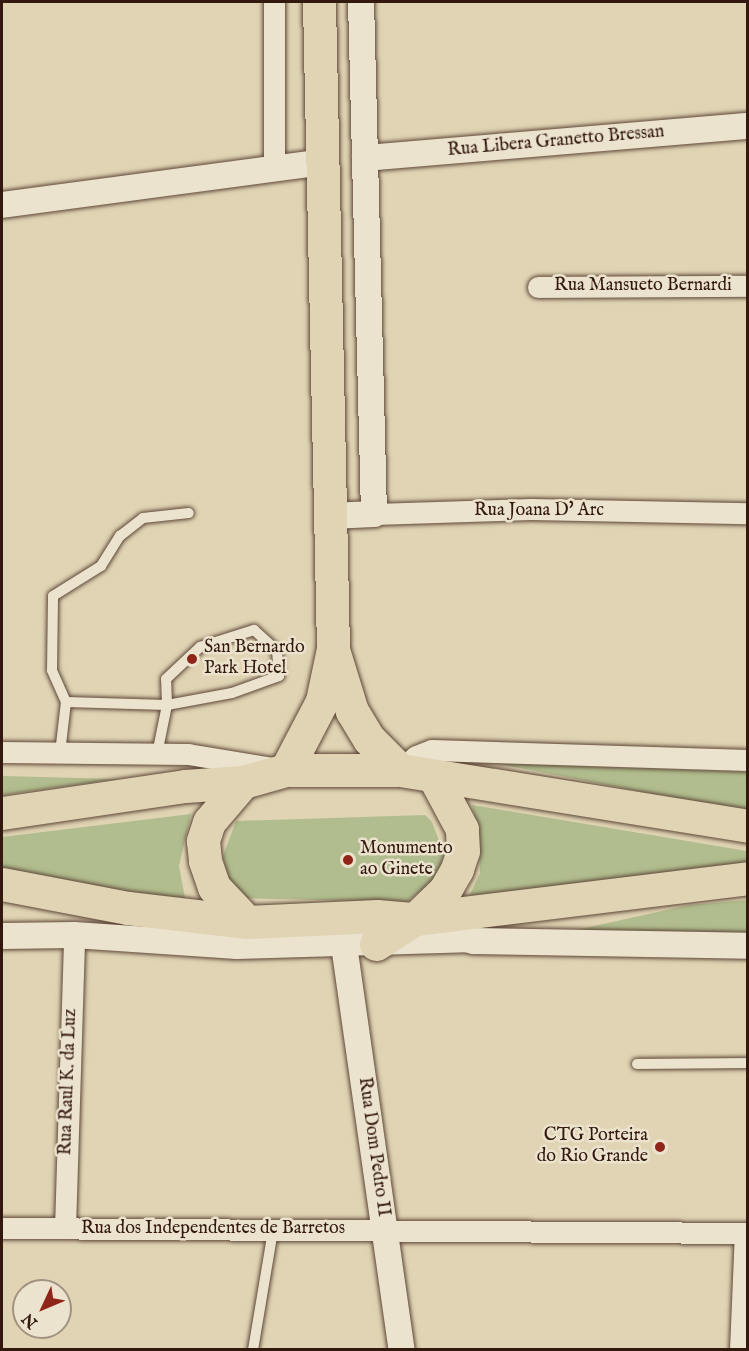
<!DOCTYPE html>
<style>
body{margin:0}
#map{position:relative;width:749px;height:1351px;overflow:hidden;background:#e0d4b4;font-family:"IM FELL English",serif}
div>[style]{position:absolute}
.green>*{inset:0;background:#b1bd8e}
.roads{filter:drop-shadow(0 0 2px #5e4738) drop-shadow(0 0 2px #5e4738)}
.service>*{height:10px;margin:-5px;padding:0 5px;transform-origin:5px;border-radius:5px;background:#ebe3ce}
.minor>*{height:21px;margin:-10.5px;padding:0 10.5px;transform-origin:10.5px;border-radius:10.5px;background:#ebe3ce}
.tertiary>*{height:26px;margin:-13px;padding:0 13px;transform-origin:13px;border-radius:13px;background:#ebe3ce}
.primary>*{height:33px;margin:-16.5px;padding:0 16.5px;transform-origin:16.5px;border-radius:16.5px;background:#e0d4b4}
.trunk>*{height:33px;margin:-16.5px;padding:0 16.5px;transform-origin:16.5px;border-radius:16.5px;background:#e0d4b4}
.dots>*{width:16px;height:16px;translate:-50% -50%;box-sizing:border-box;border:3px solid #ebe3ce;border-radius:50%}
span{translate:-50% -50%;white-space:nowrap;text-align:center;line-height:1.15;-webkit-text-stroke:5px #ebe3ce;paint-order:stroke}
.street-label{font-size:18px;color:#33180e}
.poi-label{font-size:18px;color:#33180e}
.left{translate:0 -50%;text-align:left}
.right{translate:-100% -50%;text-align:right}
.frame{position:absolute;inset:0;border:3px solid #33180e;pointer-events:none}
.north{position:absolute;left:12px;top:1279px;width:60px;height:60px;box-sizing:border-box;background:#ebe3ce;border:2px solid #a19281;border-radius:50%;rotate:226deg;font-size:16px;font-weight:700;line-height:24px;text-align:center;color:#33180e}
.north::after{content:'';display:block;margin:auto;width:21px;height:27px;background:#8f2418;clip-path:polygon(50% 0,100% 100%,50% 72%,0 100%)}
</style>
<div id="map">
<div class="green">
<i style="clip-path:polygon(494px 763px,747px 772px,747px 812px)"></i>
<i style="clip-path:polygon(2px 776px,118px 779px,2px 795px)"></i>
<i style="clip-path:polygon(472px 805px,747px 851px,747px 866px,466px 903px,480px 873px,478px 828px)"></i>
<i style="clip-path:polygon(191px 814px,179px 866px,186px 903px,2px 873px,2px 837px)"></i>
<i style="clip-path:polygon(425px 815px,432px 822px,444px 854px,435px 880px,406px 902px,238px 898px,226px 873px,223px 856px,236px 821px)"></i>
<i style="clip-path:polygon(747px 900px,747px 934px,567px 932px,689px 905px)"></i>
</div>
<div class="roads">
<div class="service">
<i style="left:66px;top:702px;width:101px;rotate:1.7deg"></i>
<i style="left:167px;top:705px;width:26px;rotate:-92deg"></i>
<i style="left:166px;top:679px;width:47px;rotate:-43.3deg"></i>
<i style="left:200px;top:647px;width:57px;rotate:-17.5deg"></i>
<i style="left:254px;top:630px;width:31px;rotate:42deg"></i>
<i style="left:277px;top:651px;width:25px;rotate:85deg"></i>
<i style="left:279px;top:676px;width:50px;rotate:160.1deg"></i>
<i style="left:232px;top:693px;width:66px;rotate:169.5deg"></i>
<i style="left:167px;top:705px;width:50px;rotate:101.5deg"></i>
<i style="left:60px;top:753px;width:51px;rotate:-83.3deg"></i>
<i style="left:66px;top:702px;width:35px;rotate:-114deg"></i>
<i style="left:52px;top:670px;width:74px;rotate:-89.2deg"></i>
<i style="left:53px;top:596px;width:57px;rotate:-32deg"></i>
<i style="left:101px;top:566px;width:36px;rotate:-58deg"></i>
<i style="left:120px;top:536px;width:29px;rotate:-38deg"></i>
<i style="left:143px;top:518px;width:46px;rotate:-6.2deg"></i>
<i style="left:637px;top:1064px;width:111px;rotate:-0.5deg"></i>
<i style="left:253px;top:1350px;width:122px;rotate:-80.5deg"></i>
</div>
<div class="minor">
<i style="left:274px;top:2px;width:165px;rotate:90deg"></i>
<i style="left:538px;top:287px;width:210px;rotate:-0.3deg"></i>
<i style="left:374px;top:514px;width:157px;rotate:-1.8deg"></i>
<i style="left:531px;top:509px;width:217px;rotate:1.1deg"></i>
<i style="left:2px;top:752px;width:186px;rotate:0.6deg"></i>
<i style="left:188px;top:754px;width:86px;rotate:9.4deg"></i>
<i style="left:400px;top:770px;width:21px;rotate:-41deg"></i>
<i style="left:416px;top:756px;width:17px;rotate:-21deg"></i>
<i style="left:432px;top:750px;width:316px;rotate:1.8deg"></i>
<i style="left:2px;top:1228px;width:746px;rotate:0.38deg"></i>
<i style="left:65px;top:1228px;width:293px;rotate:-88.2deg"></i>
<i style="left:740px;top:1350px;width:117px;rotate:-87.6deg"></i>
</div>
<div class="tertiary">
<i style="left:365px;top:158px;width:384px;rotate:-4.8deg"></i>
<i style="left:2px;top:205px;width:324px;rotate:-7.6deg"></i>
<i style="left:330px;top:516px;width:44px;rotate:-2.6deg"></i>
<i style="left:374px;top:514px;width:512px;rotate:-91.45deg"></i>
<i style="left:451px;top:935px;width:24px;rotate:15deg"></i>
<i style="left:474px;top:941px;width:274px;rotate:1deg"></i>
<i style="left:2px;top:936px;width:72px;rotate:-0.8deg"></i>
<i style="left:74px;top:935px;width:163px;rotate:3.9deg"></i>
<i style="left:237px;top:946px;width:230px;rotate:-1.7deg"></i>
<i style="left:344px;top:945px;width:409px;rotate:81.9deg"></i>
</div>
<div class="primary">
<i style="left:334px;top:653px;width:61px;rotate:72.8deg"></i>
<i style="left:352px;top:711px;width:33px;rotate:59deg"></i>
<i style="left:369px;top:739px;width:44px;rotate:45deg"></i>
<i style="left:286px;top:770px;width:78px;rotate:-62.4deg"></i>
<i style="left:322px;top:701px;width:53px;rotate:-78.1deg"></i>
<i style="left:333px;top:649px;width:647px;rotate:-91.24deg"></i>
</div>
<div class="trunk">
<i style="left:243px;top:782px;width:52px;rotate:130.4deg"></i>
<i style="left:209px;top:822px;width:20px;rotate:108deg"></i>
<i style="left:203px;top:841px;width:20px;rotate:84deg"></i>
<i style="left:205px;top:861px;width:28px;rotate:71deg"></i>
<i style="left:214px;top:887px;width:48px;rotate:46.7deg"></i>
<i style="left:2px;top:813px;width:185px;rotate:-8.4deg"></i>
<i style="left:185px;top:786px;width:58px;rotate:-3.9deg"></i>
<i style="left:243px;top:782px;width:45px;rotate:-15.6deg"></i>
<i style="left:286px;top:770px;width:114px"></i>
<i style="left:400px;top:770px;width:352px;rotate:9.1deg"></i>
<i style="left:2px;top:884px;width:128px;rotate:10.8deg"></i>
<i style="left:128px;top:908px;width:120px;rotate:6.7deg"></i>
<i style="left:247px;top:922px;width:130px;rotate:-2.6deg"></i>
<i style="left:377px;top:916px;width:38px;rotate:5deg"></i>
<i style="left:415px;top:919px;width:336px;rotate:-7deg"></i>
<i style="left:376px;top:944px;width:46px;rotate:-32.7deg"></i>
<i style="left:415px;top:919px;width:42px;rotate:-44deg"></i>
<i style="left:445px;top:890px;width:24px;rotate:-60deg"></i>
<i style="left:457px;top:869px;width:19px;rotate:-72deg"></i>
<i style="left:463px;top:851px;width:22px;rotate:-93deg"></i>
<i style="left:462px;top:829px;width:59px;rotate:-118.3deg"></i>
</div>
</div>
<div class="dots">
<i style="left:192px;top:659px;background:#8f2418"></i>
<i style="left:348px;top:860px;background:#8f2418"></i>
<i style="left:660px;top:1147px;background:#8f2418"></i>
</div>
<div class="street-label">
<span style="left:556px;top:142px;rotate:-5deg">Rua Libera Granetto Bressan</span>
<span style="left:643px;top:286px">Rua Mansueto Bernardi</span>
<span style="left:539px;top:511px">Rua Joana D' Arc</span>
<span style="left:69px;top:1082px;rotate:-88deg">Rua Raul K. da Luz</span>
<span style="left:373px;top:1147px;rotate:82deg">Rua Dom Pedro II</span>
<span style="left:213px;top:1229px">Rua dos Independentes de Barretos</span>
</div>
<div class="poi-label">
<span class="left" style="left:204px;top:659px">San Bernardo<br>Park Hotel</span>
<span class="left" style="left:360px;top:860px">Monumento<br>ao Ginete</span>
<span class="right" style="left:648px;top:1147px">CTG Porteira<br>do Rio Grande</span>
</div>
<div class="frame"></div>
<div class="north">N</div>
</div>
